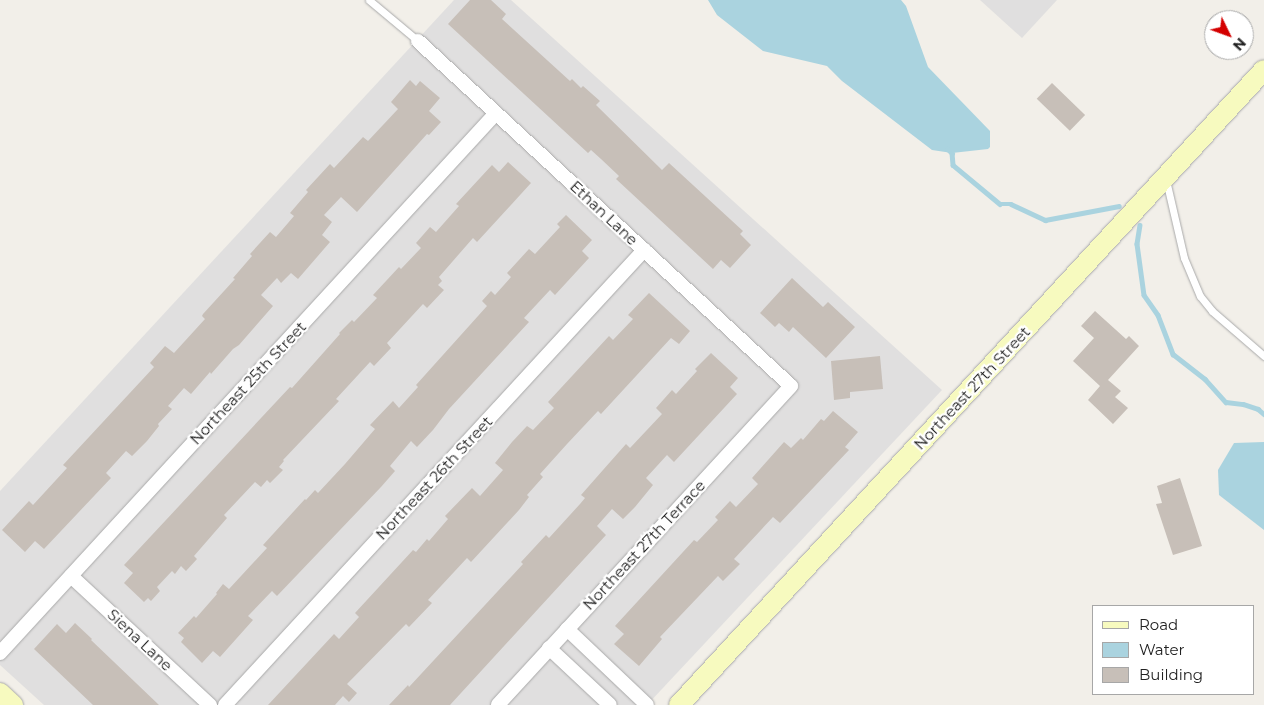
<!DOCTYPE html>
<style>
body{margin:0}
#map{position:relative;width:1264px;height:705px;overflow:hidden;background:#f2efe9;font-family:Montserrat,sans-serif}
div>[style]{position:absolute}
.residential>*{inset:0;background:#e0dfdf}
.water>*{inset:0;background:#aad3df}
.stream>*{height:4.5px;margin:-2.25px;padding:0 2.25px;transform-origin:2.25px;border-radius:2.25px;background:#aad3df}
.building>*{inset:0;background:#c7bfb8;transform-origin:0 0}
.roads{filter:drop-shadow(0 0 1px #a9a9a9) drop-shadow(0 0 1px #a9a9a9)}
.lane>*{height:7px;margin:-3.5px;padding:0 3.5px;transform-origin:3.5px;border-radius:3.5px;background:#fff}
.street>*{height:14px;margin:-7px;padding:0 7px;transform-origin:7px;border-radius:7px;background:#fff}
.secondary>*{height:20px;margin:-10px;padding:0 10px;transform-origin:10px;border-radius:10px;background:#f7fabf}
span{translate:-50% -50%;white-space:nowrap;text-align:center;line-height:1.15;-webkit-text-stroke:4.5px #fff;paint-order:stroke}
.street-label{font-size:15px;color:#222}
.legend{position:absolute;left:1092px;top:605px;width:162px;height:90px;box-sizing:border-box;background:#fff;border:1px solid #a7a7a7;margin:0;padding:6px 9px;list-style:none;font-size:15px;color:#222}
.legend li{display:flex;align-items:center;gap:10px;height:25px}
.legend b{width:25px;border:1px solid #a7a7a7}
.north{position:absolute;left:1204px;top:10px;width:50px;height:50px;box-sizing:border-box;background:#fff;border:1px solid #a7a7a7;border-radius:50%;rotate:132deg;font-size:14px;font-weight:700;line-height:20px;text-align:center;color:#222}
.north::after{content:'';display:block;margin:auto;width:18px;height:22px;background:#d40000;clip-path:polygon(50% 0,100% 100%,50% 72%,0 100%)}
</style>
<div id="map">
<div class="residential">
<i style="clip-path:polygon(454px 0,511px 0,942px 390px,647px 705px,44px 705px,0 665px,0 491px)"></i>
<i style="clip-path:polygon(980px 0,1057px 0,1022px 38px)"></i>
</div>
<div class="water">
<i style="clip-path:polygon(708px 0,901px 0,906px 6px,928px 67px,990px 131px,990px 147px,988px 149px,952px 153px,932px 150px,842px 81px,827px 66px,763px 51px,717px 15px)"></i>
<i style="clip-path:polygon(1264px 442px,1264px 530px,1219px 495px,1218px 470px,1234px 443px)"></i>
</div>
<div class="stream">
<i style="left:948px;top:149px;width:6px;rotate:45deg"></i>
<i style="left:952px;top:153px;width:12px;rotate:85deg"></i>
<i style="left:953px;top:165px;width:61px;rotate:39.7deg"></i>
<i style="left:1000px;top:204px;width:11px"></i>
<i style="left:1011px;top:204px;width:38px;rotate:25deg"></i>
<i style="left:1045px;top:220px;width:75px;rotate:-10.7deg"></i>
<i style="left:1140px;top:225px;width:19px;rotate:99deg"></i>
<i style="left:1137px;top:244px;width:51px;rotate:82.2deg"></i>
<i style="left:1144px;top:295px;width:24px;rotate:55deg"></i>
<i style="left:1158px;top:315px;width:42px;rotate:69deg"></i>
<i style="left:1173px;top:354px;width:41px;rotate:38deg"></i>
<i style="left:1205px;top:379px;width:31px;rotate:48deg"></i>
<i style="left:1226px;top:402px;width:17px;rotate:7deg"></i>
<i style="left:1243px;top:404px;width:16px;rotate:18deg"></i>
<i style="left:1258px;top:409px;width:8px;rotate:40deg"></i>
</div>
<div class="building">
<i style="clip-path:polygon(470px 0,491px 0,506px 14px,502px 19px,570px 81px,572px 79px,581px 88px,583px 86px,600px 101px,596px 105px,662px 170px,669px 163px,743px 231px,740px 234px,751px 245px,730px 268px,721px 260px,713px 269px,616px 179px,619px 176px,601px 159px,591px 150px,588px 153px,448px 24px)"></i>
<i style="clip-path:polygon(410px 80px,416px 86px,420px 81px,440px 98px,429px 111px,441px 122px,429px 135px,427px 134px,357px 212px,341px 197px,324px 215px,332px 222px,322px 235px,330px 242px,298px 279px,291px 273px,281px 283px,277px 278px,261px 295px,273px 306px,239px 345px,233px 349px,211px 374px,210px 372px,191px 394px,184px 388px,168px 406px,172px 409px,158px 424px,159px 426px,147px 441px,132px 456px,126px 451px,106px 473px,111px 478px,44px 549px,35px 541px,25px 552px,2px 530px,29px 501px,33px 505px,67px 468px,63px 465px,154px 367px,150px 363px,165px 346px,174px 353px,205px 319px,202px 316px,203px 314px,235px 279px,233px 278px,252px 256px,250px 254px,270px 232px,276px 237px,294px 216px,290px 213px,308px 192px,306px 190px,330px 164px,334px 168px,363px 137px,368px 141px,398px 109px,391px 102px)"></i>
<i style="left:1052px;top:83px;width:46px;height:22px;rotate:44deg"></i>
<i style="clip-path:polygon(508px 162px,531px 183px,477px 242px,473px 238px,439px 277px,442px 281px,438px 285px,444px 290px,427px 308px,423px 304px,387px 343px,391px 348px,374px 366px,370px 362px,336px 399px,339px 401px,283px 460px,284px 461px,279px 467px,283px 470px,270px 483px,267px 480px,261px 487px,255px 482px,224px 515px,227px 518px,194px 556px,197px 559px,186px 571px,181px 566px,175px 574px,172px 571px,157px 587px,160px 591px,151px 601px,148px 598px,144px 602px,124px 583px,133px 573px,124px 565px,290px 387px,292px 388px,340px 334px,339px 333px,352px 320px,354px 322px,377px 298px,373px 295px,399px 267px,401px 269px,421px 248px,416px 243px,430px 227px,436px 232px,459px 206px,456px 204px,492px 165px,499px 172px)"></i>
<i style="clip-path:polygon(566px 215px,592px 240px,582px 251px,589px 258px,555px 295px,550px 290px,524px 318px,529px 322px,449px 409px,433px 430px,417px 447px,411px 441px,390px 466px,395px 471px,381px 487px,277px 596px,272px 591px,248px 616px,253px 620px,220px 657px,213px 651px,202px 663px,181px 642px,184px 638px,178px 633px,194px 616px,196px 618px,217px 594px,216px 593px,223px 584px,229px 589px,267px 548px,263px 545px,305px 499px,306px 500px,315px 490px,318px 493px,345px 464px,375px 429px,370px 425px,393px 401px,399px 408px,418px 387px,416px 385px,487px 306px,482px 301px,491px 291px,495px 295px,511px 277px,507px 273px,529px 249px,535px 254px,560px 227px,557px 224px)"></i>
<i style="clip-path:polygon(792px 278px,823px 307px,828px 302px,855px 327px,826px 358px,793px 327px,789px 332px,779px 323px,775px 327px,760px 313px)"></i>
<i style="clip-path:polygon(649px 293px,690px 331px,679px 344px,671px 338px,601px 414px,598px 411px,567px 444px,540px 474px,543px 477px,527px 495px,529px 497px,519px 510px,471px 562px,467px 558px,428px 600px,432px 603px,409px 627px,406px 624px,347px 684px,357px 693px,349px 702px,343px 696px,335px 705px,268px 705px,334px 634px,339px 639px,359px 617px,355px 613px,413px 550px,416px 552px,427px 539px,429px 541px,448px 519px,445px 516px,472px 488px,480px 496px,503px 470px,495px 463px,512px 442px,527px 426px,533px 430px,554px 408px,548px 402px,609px 336px,613px 340px,633px 319px,628px 315px)"></i>
<i style="clip-path:polygon(1095px 311px,1126px 339px,1129px 336px,1139px 346px,1108px 380px,1121px 391px,1115px 397px,1128px 408px,1113px 424px,1088px 400px,1100px 386px,1073px 361px,1094px 338px,1081px 326px)"></i>
<i style="clip-path:polygon(711px 353px,738px 378px,730px 387px,737px 394px,674px 462px,667px 455px,646px 478px,653px 485px,635px 507px,623px 519px,612px 509px,597px 526px,606px 535px,450px 705px,389px 705px,408px 685px,409px 687px,523px 564px,521px 562px,546px 535px,549px 538px,580px 504px,585px 498px,581px 495px,603px 470px,626px 444px,630px 448px,662px 414px,656px 408px,672px 390px,676px 394px,697px 371px,695px 369px)"></i>
<i style="clip-path:polygon(880px 356px,883px 389px,850px 392px,850px 398px,834px 400px,831px 361px)"></i>
<i style="clip-path:polygon(833px 411px,858px 432px,845px 447px,849px 450px,780px 523px,773px 517px,734px 559px,740px 564px,723px 581px,718px 576px,660px 637px,662px 639px,639px 666px,614px 644px,624px 634px,615px 626px,694px 540px,697px 542px,718px 520px,715px 517px,730px 501px,736px 507px,758px 484px,752px 478px,784px 442px,791px 448px,801px 438px,803px 440px,821px 419px,824px 421px)"></i>
<i style="clip-path:polygon(1180px 478px,1202px 546px,1173px 555px,1156px 504px,1162px 503px,1157px 486px)"></i>
<i style="clip-path:polygon(75px 623px,92px 639px,91px 640px,159px 705px,93px 705px,34px 649px,57px 624px,66px 633px)"></i>
</div>
<div class="roads">
<div class="lane">
<i style="left:369px;top:0;width:64px;rotate:39.9deg"></i>
<i style="left:1166px;top:180px;width:80px;rotate:77deg"></i>
<i style="left:1184px;top:258px;width:41px;rotate:67.2deg"></i>
<i style="left:1200px;top:296px;width:19px;rotate:51deg"></i>
<i style="left:1212px;top:311px;width:69px;rotate:40.9deg"></i>
</div>
<div class="street">
<i style="left:418px;top:41px;width:508px;rotate:42.77deg"></i>
<i style="left:791px;top:386px;width:433px;rotate:132.6deg"></i>
<i style="left:71px;top:576px;width:190px;rotate:42.9deg"></i>
<i style="left:567px;top:629px;width:110px;rotate:43.5deg"></i>
<i style="left:549px;top:648px;width:83px;rotate:43.1deg"></i>
<i style="left:0;top:653px;width:733px;rotate:-47.43deg"></i>
<i style="left:225px;top:705px;width:619px;rotate:-47.36deg"></i>
</div>
<div class="secondary">
<i style="left:0;top:693px;width:18px;rotate:43deg"></i>
<i style="left:679px;top:705px;width:863px;rotate:-47.35deg"></i>
</div>
</div>
<div class="street-label">
<span style="left:604px;top:213px;rotate:43deg">Ethan Lane</span>
<span style="left:248px;top:383px;rotate:-47deg">Northeast 25th Street</span>
<span style="left:972px;top:388px;rotate:-47deg">Northeast 27th Street</span>
<span style="left:434px;top:478px;rotate:-47deg">Northeast 26th Street</span>
<span style="left:644px;top:545px;rotate:-47deg">Northeast 27th Terrace</span>
<span style="left:140px;top:640px;rotate:43deg">Siena Lane</span>
</div>
<ul class="legend">
<li><b style="height:6px;background:#f7fabf"></b>Road</li>
<li><b style="height:14px;background:#aad3df"></b>Water</li>
<li><b style="height:14px;background:#c7bfb8"></b>Building</li>
</ul>
<div class="north">N</div>
</div>
